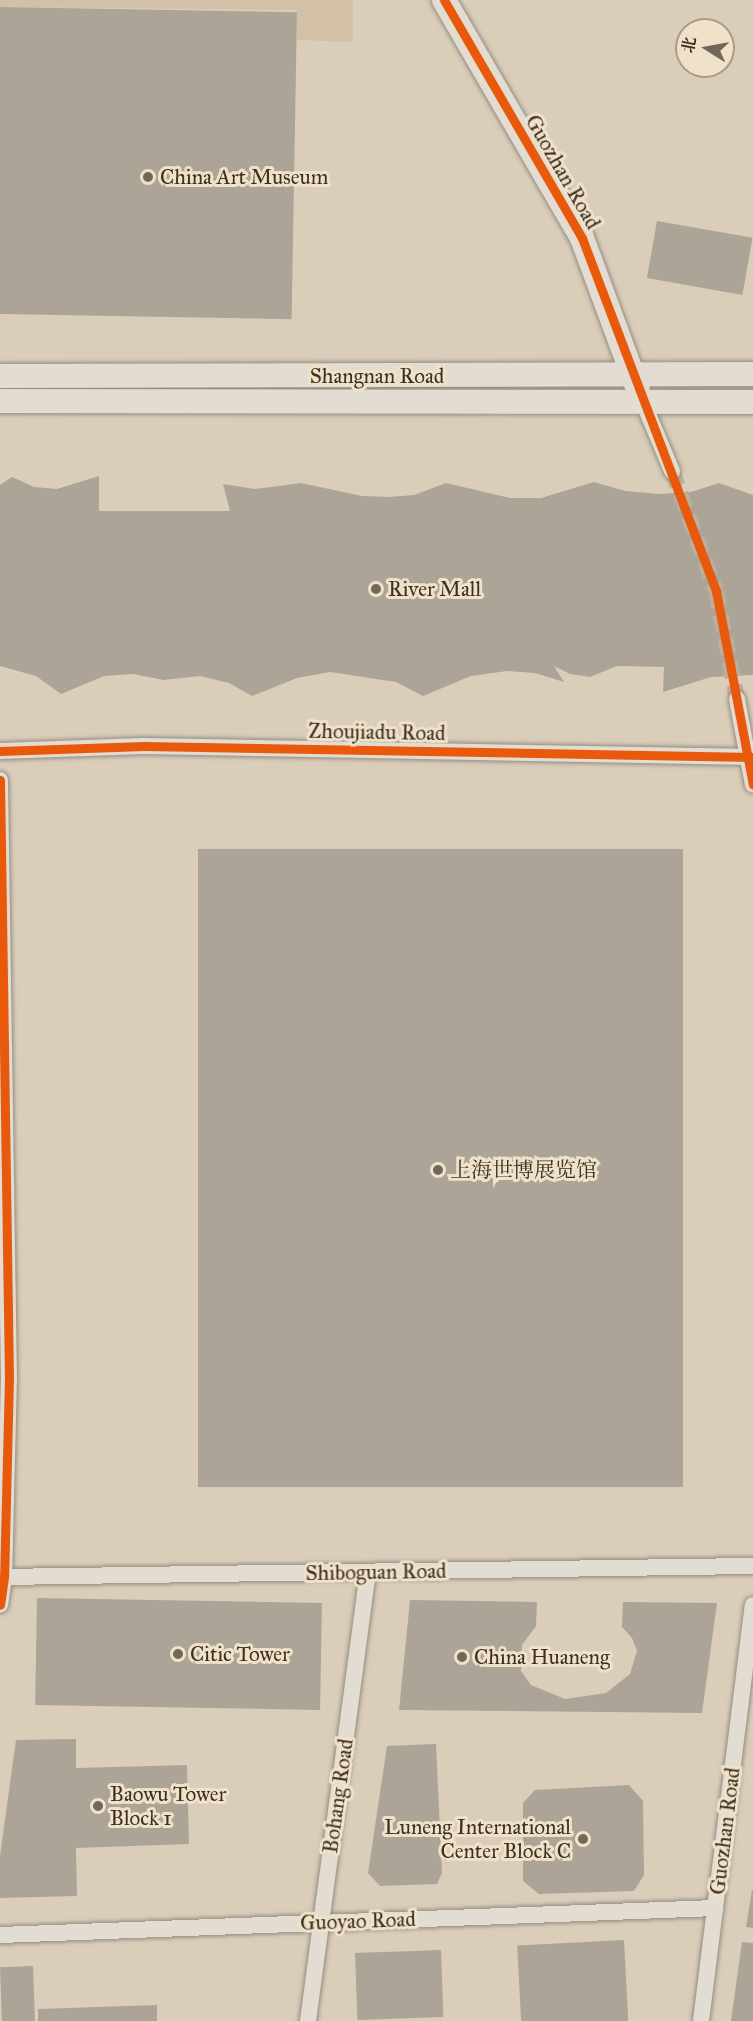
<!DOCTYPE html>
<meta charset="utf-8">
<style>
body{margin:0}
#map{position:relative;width:753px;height:2021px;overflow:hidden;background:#daceba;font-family:"IM FELL Great Primer","Noto Serif SC",serif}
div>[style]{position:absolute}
.green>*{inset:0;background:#d2c1a6}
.building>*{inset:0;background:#aca496;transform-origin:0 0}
.street-tunnel>*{height:16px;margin-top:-8px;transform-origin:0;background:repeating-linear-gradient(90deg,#baae9c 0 16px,transparent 0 24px)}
.roads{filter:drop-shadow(0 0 2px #958d80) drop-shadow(0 0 2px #958d80)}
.street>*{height:16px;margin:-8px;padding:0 8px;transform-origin:8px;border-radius:8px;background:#e2dcd2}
.secondary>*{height:24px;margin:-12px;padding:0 12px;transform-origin:12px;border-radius:12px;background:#e2dcd2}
.cycleway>*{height:9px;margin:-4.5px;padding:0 4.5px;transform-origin:4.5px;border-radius:4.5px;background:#e8590c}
.dots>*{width:16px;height:16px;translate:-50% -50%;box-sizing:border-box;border:3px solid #f0e2c9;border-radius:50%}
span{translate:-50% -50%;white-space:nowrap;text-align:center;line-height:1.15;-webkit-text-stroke:6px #f0e2c9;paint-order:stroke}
.street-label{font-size:21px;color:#3c3025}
.poi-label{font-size:21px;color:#3c3025}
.left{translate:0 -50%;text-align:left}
.right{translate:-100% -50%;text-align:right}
.north{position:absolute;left:675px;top:18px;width:60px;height:60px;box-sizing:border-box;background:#f0e2c9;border:2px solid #a89b87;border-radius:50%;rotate:281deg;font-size:16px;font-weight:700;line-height:24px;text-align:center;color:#3c3025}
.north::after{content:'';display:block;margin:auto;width:21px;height:27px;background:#736759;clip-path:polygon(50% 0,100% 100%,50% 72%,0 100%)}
</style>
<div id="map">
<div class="green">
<i style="clip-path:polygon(0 0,353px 0,353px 42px,297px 40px,297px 10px,0 7px)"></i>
</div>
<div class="building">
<i style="left:0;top:7px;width:297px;height:307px;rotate:1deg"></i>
<i style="left:657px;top:221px;width:97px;height:58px;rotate:10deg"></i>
<i style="clip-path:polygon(99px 476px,99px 511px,230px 511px,223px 484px,255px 489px,301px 483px,362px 496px,389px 497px,414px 495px,446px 483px,510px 498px,541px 498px,594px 482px,625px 491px,659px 494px,691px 492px,719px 483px,753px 495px,753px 675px,711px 677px,663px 692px,664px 667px,617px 666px,590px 677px,570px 674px,554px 666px,564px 682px,535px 673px,507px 671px,471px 676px,423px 696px,396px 682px,330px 672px,297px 678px,252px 696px,229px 683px,200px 676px,164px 680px,133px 674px,104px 676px,61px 694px,36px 676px,0 666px,0 485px,12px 477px,34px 487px,57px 489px)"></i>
<i style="left:198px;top:849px;width:485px;height:638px"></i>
<i style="left:37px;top:1598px;width:285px;height:107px;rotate:1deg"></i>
<i style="clip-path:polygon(410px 1600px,537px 1602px,536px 1626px,522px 1645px,521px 1671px,531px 1685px,565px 1699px,606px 1693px,630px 1674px,637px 1651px,632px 1638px,622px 1627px,623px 1602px,717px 1603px,702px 1713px,399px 1710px)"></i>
<i style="clip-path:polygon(76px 1739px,76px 1768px,187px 1765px,189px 1844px,76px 1848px,77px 1896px,0 1898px,0 1856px,16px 1740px)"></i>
<i style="clip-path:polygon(436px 1744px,442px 1873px,437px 1884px,380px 1886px,368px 1873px,387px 1746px)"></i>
<i style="clip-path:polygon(629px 1785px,643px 1801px,644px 1875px,634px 1891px,539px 1894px,523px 1881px,523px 1803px,535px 1790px)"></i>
<i style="clip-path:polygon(752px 1890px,753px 1890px,753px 1928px,746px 1927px)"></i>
<i style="left:624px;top:1940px;width:81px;height:107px;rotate:87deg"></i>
<i style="clip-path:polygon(742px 1942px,753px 1943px,753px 2021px,731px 2021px)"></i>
<i style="left:441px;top:1950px;width:67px;height:86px;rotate:88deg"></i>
<i style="left:33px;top:1966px;width:55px;height:33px;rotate:88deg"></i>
<i style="clip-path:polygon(157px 2005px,157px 2021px,38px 2021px,38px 2009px)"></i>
</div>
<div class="street-tunnel">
<i style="left:672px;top:471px;width:128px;rotate:69.9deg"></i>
<i style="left:716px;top:591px;width:110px;rotate:79deg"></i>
</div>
<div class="roads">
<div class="street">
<i style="left:643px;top:402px;width:75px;rotate:67.2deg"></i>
<i style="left:737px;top:699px;width:87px;rotate:79.5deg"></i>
<i style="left:0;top:751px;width:144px;rotate:-2deg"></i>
<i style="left:144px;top:746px;width:609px;rotate:1.03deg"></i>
<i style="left:0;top:780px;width:597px;rotate:89.14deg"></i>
<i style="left:9px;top:1377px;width:200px;rotate:91.4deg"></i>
<i style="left:4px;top:1577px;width:28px;rotate:98deg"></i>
<i style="left:0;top:1577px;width:753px;rotate:-0.84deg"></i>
<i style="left:0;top:1935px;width:716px;rotate:-2.16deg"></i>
<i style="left:308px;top:2021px;width:453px;rotate:-82.4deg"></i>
<i style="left:701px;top:2021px;width:419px;rotate:-82.9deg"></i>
</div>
<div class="secondary">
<i style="left:444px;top:0;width:275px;rotate:59.9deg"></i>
<i style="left:582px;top:238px;width:161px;rotate:69.7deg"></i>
<i style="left:0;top:376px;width:753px;rotate:-0.15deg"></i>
<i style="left:0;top:401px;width:753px;rotate:0.08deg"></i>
</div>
</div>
<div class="cycleway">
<i style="left:444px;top:0;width:275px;rotate:59.9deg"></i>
<i style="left:582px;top:238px;width:378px;rotate:69.2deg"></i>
<i style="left:716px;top:591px;width:197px;rotate:79.2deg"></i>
<i style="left:0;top:751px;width:144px;rotate:-2deg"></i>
<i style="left:144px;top:746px;width:609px;rotate:1.03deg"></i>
<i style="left:0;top:780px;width:597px;rotate:89.14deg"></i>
<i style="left:9px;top:1377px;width:200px;rotate:91.4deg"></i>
<i style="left:4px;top:1577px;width:28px;rotate:98deg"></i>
</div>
<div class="dots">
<i style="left:148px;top:177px;background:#736759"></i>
<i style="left:376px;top:589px;background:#736759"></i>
<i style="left:438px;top:1170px;background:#736759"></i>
<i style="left:178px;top:1654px;background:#736759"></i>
<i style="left:462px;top:1657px;background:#736759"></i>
<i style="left:98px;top:1806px;background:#736759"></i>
<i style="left:583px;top:1839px;background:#736759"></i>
</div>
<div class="street-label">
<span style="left:563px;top:172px;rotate:60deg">Guozhan Road</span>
<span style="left:377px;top:376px">Shangnan Road</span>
<span style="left:377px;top:732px;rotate:1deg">Zhoujiadu Road</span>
<span style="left:376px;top:1572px;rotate:-1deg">Shiboguan Road</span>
<span style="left:338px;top:1796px;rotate:-82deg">Bohang Road</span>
<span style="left:725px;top:1831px;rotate:-83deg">Guozhan Road</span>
<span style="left:358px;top:1921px;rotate:-2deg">Guoyao Road</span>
</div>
<div class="poi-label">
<span class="left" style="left:160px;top:177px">China Art Museum</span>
<span class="left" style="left:388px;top:589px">River Mall</span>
<span class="left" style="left:450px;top:1170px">上海世博展览馆</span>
<span class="left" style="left:190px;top:1654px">Citic Tower</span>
<span class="left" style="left:474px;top:1657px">China Huaneng</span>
<span class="left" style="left:110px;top:1806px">Baowu Tower<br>Block 1</span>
<span class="right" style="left:571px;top:1839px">Luneng International<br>Center Block C</span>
</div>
<div class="north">北</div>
</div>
